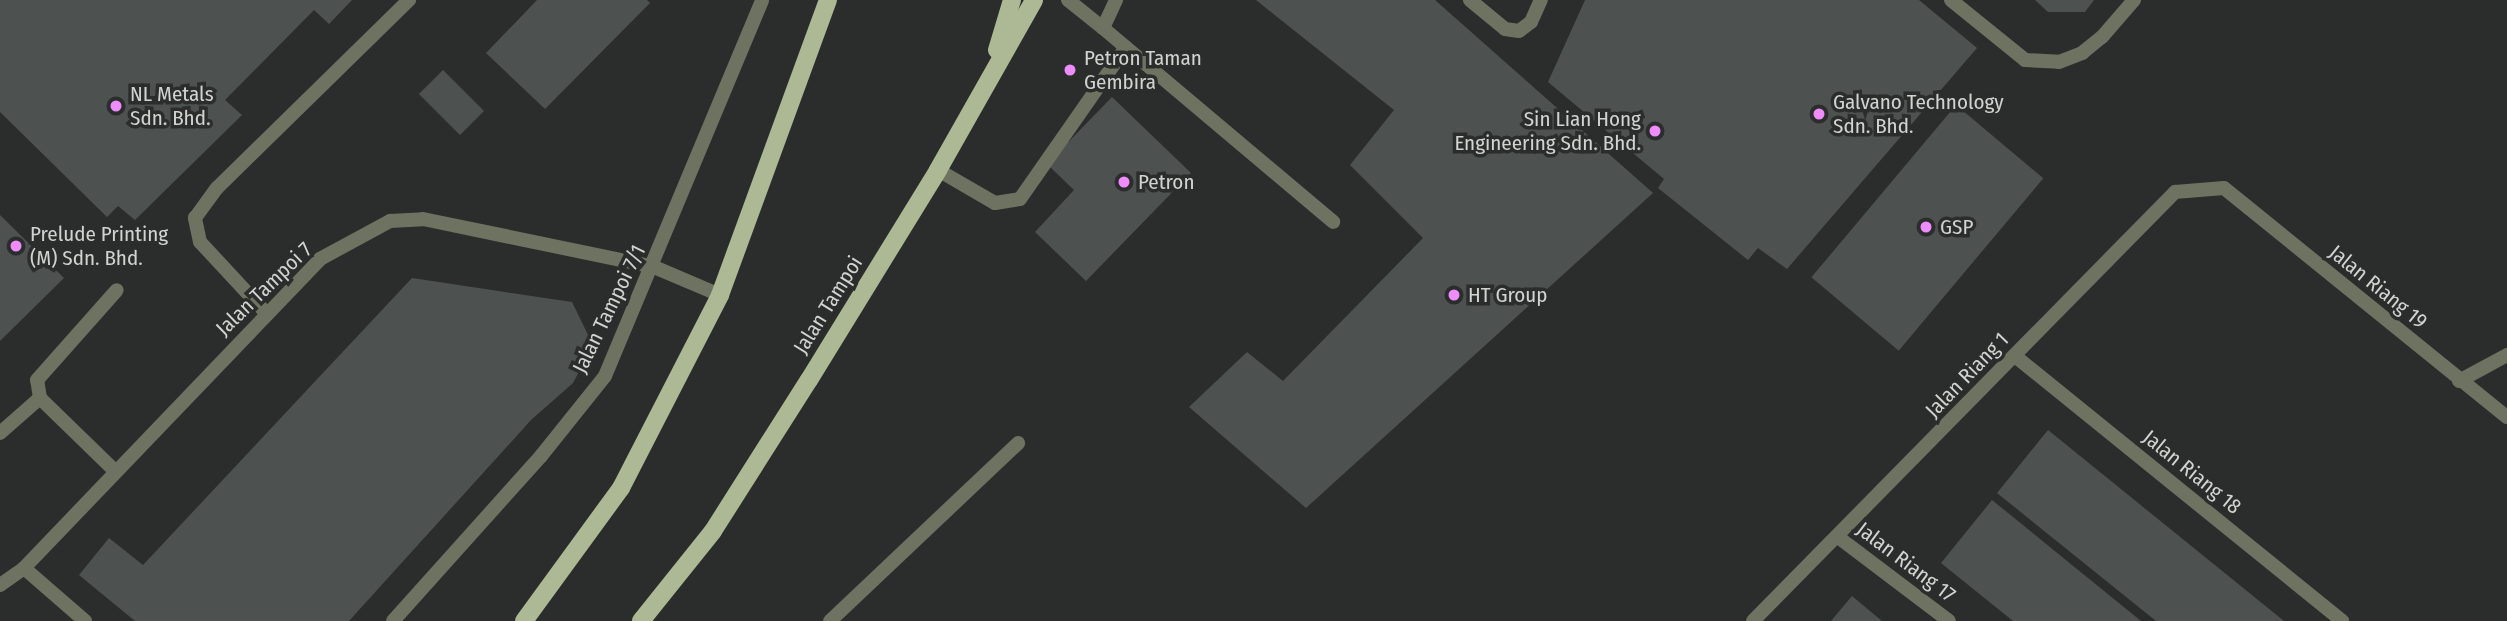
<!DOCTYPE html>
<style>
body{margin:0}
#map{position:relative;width:2507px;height:621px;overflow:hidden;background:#2a2d2b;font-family:"Fira Sans Condensed",sans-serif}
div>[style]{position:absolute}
.building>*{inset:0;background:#4d5251;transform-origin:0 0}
.lane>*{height:14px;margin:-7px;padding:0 7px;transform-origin:7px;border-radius:7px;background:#6d7261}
.street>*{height:14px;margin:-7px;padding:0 7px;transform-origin:7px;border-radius:7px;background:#6d7261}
.primary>*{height:18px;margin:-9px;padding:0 9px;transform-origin:9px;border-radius:9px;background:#adb895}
.dots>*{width:19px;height:19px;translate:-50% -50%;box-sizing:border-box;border:4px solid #2a2d2b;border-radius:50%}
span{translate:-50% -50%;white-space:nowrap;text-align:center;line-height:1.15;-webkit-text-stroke:7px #2a2d2b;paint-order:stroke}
.poi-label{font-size:21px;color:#d1d3d1}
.left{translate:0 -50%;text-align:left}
.right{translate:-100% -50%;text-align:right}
.street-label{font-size:21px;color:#d1d3d1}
</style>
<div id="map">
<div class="building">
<i style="clip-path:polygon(0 0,352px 0,329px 24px,314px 10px,225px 100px,242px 115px,135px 220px,118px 206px,107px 217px,0 112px)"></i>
<i style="clip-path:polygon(537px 0,647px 0,650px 3px,545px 109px,486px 53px)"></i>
<i style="clip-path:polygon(1256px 0,1435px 0,1653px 193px,1306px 508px,1189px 407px,1247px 352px,1283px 381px,1423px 238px,1350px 165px,1394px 110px)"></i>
<i style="clip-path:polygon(1585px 0,1919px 0,1977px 48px,1787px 269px,1758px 248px,1748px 260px,1658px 188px,1664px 179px,1548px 82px)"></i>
<i style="clip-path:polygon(2035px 0,2094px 0,2085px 12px,2048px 12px)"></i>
<i style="left:443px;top:70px;width:58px;height:34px;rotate:45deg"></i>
<i style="clip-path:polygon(1112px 97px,1191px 173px,1086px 281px,1035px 232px,1074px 190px,1047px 164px)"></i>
<i style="left:1956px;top:105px;width:114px;height:225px;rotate:40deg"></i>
<i style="clip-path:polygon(0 215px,64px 278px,0 341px)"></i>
<i style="clip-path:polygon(412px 278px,572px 302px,593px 345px,573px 383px,531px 420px,349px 621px,135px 621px,79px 575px,109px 538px,143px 565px)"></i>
<i style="clip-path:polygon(2048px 430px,2284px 621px,2156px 621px,1997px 493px)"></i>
<i style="clip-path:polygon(1992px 500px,2141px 621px,2013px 621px,1941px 563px)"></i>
<i style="clip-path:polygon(1852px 596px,1882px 621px,1831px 621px)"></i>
</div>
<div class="lane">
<i style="left:1103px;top:28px;width:301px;rotate:40.1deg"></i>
<i style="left:938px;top:170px;width:66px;rotate:30.1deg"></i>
<i style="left:995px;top:203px;width:25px;rotate:-9deg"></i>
<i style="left:1020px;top:199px;width:185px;rotate:-55.1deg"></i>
<i style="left:267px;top:314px;width:98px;rotate:-132.9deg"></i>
<i style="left:200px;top:242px;width:25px;rotate:-102deg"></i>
<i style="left:195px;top:218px;width:37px;rotate:-54deg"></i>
<i style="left:217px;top:188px;width:269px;rotate:-44.4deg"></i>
<i style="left:2459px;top:381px;width:55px;rotate:-28.4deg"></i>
<i style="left:0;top:433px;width:53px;rotate:-41.2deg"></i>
<i style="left:114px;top:470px;width:103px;rotate:-135.8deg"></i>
<i style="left:40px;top:398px;width:18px;rotate:-99deg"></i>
<i style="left:37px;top:380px;width:120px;rotate:-48.4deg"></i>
<i style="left:24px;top:568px;width:81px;rotate:41deg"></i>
<i style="left:830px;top:621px;width:259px;rotate:-43.4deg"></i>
</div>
<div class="street">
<i style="left:1068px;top:0;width:45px;rotate:38.7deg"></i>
<i style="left:1103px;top:28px;width:31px;rotate:-65deg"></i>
<i style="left:1470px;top:0;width:45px;rotate:39.6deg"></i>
<i style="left:1505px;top:29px;width:14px;rotate:8deg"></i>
<i style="left:1519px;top:31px;width:15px;rotate:-37deg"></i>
<i style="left:1531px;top:22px;width:24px;rotate:-66deg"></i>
<i style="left:1951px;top:0;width:95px;rotate:39deg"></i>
<i style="left:2025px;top:60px;width:34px;rotate:3deg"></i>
<i style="left:2059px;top:62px;width:25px;rotate:-21deg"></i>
<i style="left:2082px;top:53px;width:26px;rotate:-39deg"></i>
<i style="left:2102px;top:37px;width:49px;rotate:-49.1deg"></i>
<i style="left:2015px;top:356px;width:421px;rotate:39deg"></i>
<i style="left:1838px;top:537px;width:139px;rotate:37.1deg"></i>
<i style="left:0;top:585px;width:29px;rotate:-35deg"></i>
<i style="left:24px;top:568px;width:428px;rotate:-46.2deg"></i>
<i style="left:320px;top:259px;width:80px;rotate:-28.5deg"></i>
<i style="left:390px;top:221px;width:33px;rotate:-3deg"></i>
<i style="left:423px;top:219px;width:236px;rotate:11.7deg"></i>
<i style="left:654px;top:267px;width:72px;rotate:23deg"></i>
<i style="left:393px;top:621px;width:222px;rotate:-48.1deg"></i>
<i style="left:541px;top:456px;width:102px;rotate:-51.3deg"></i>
<i style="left:605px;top:376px;width:407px;rotate:-67.3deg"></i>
<i style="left:1753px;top:621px;width:602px;rotate:-45.47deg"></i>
<i style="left:2175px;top:192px;width:49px;rotate:-4.7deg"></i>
<i style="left:2224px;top:188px;width:364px;rotate:39deg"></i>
</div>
<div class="primary">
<i style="left:997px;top:50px;width:52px;rotate:-73.3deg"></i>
<i style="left:524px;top:621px;width:165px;rotate:-53.9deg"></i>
<i style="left:621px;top:488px;width:217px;rotate:-62.8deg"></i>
<i style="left:720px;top:295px;width:314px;rotate:-69.9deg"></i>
<i style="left:641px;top:621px;width:115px;rotate:-51.3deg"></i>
<i style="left:713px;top:531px;width:179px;rotate:-57.6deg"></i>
<i style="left:809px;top:380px;width:246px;rotate:-58.4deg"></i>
<i style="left:938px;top:170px;width:195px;rotate:-60.5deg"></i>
</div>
<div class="dots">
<i style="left:1070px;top:70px;background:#ed8cfa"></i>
<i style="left:116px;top:106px;background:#ed8cfa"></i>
<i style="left:1819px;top:114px;background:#ed8cfa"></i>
<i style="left:1655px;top:131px;background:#ed8cfa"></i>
<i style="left:1124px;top:182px;background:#ed8cfa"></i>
<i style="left:1926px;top:227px;background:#ed8cfa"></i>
<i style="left:16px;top:246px;background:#ed8cfa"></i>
<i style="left:1454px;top:295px;background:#ed8cfa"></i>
</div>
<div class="poi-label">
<span class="left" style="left:1084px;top:70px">Petron Taman<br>Gembira</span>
<span class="left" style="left:130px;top:106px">NL Metals<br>Sdn. Bhd.</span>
<span class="left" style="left:1833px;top:114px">Galvano Technology<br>Sdn. Bhd.</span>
<span class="right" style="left:1641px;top:131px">Sin Lian Hong<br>Engineering Sdn. Bhd.</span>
<span class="left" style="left:1138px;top:182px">Petron</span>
<span class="left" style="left:1940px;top:227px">GSP</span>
<span class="left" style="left:30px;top:246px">Prelude Printing<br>(M) Sdn. Bhd.</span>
<span class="left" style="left:1468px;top:295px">HT Group</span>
</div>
<div class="street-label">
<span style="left:2378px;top:287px;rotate:39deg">Jalan Riang 19</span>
<span style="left:264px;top:289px;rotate:-44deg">Jalan Tampoi 7</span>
<span style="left:828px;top:305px;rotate:-58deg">Jalan Tampoi</span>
<span style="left:609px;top:309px;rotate:-64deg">Jalan Tampoi 7/1</span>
<span style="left:1967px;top:375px;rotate:-46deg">Jalan Riang 1</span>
<span style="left:2192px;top:472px;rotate:39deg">Jalan Riang 18</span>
<span style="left:1906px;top:562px;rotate:37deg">Jalan Riang 17</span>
</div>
</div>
